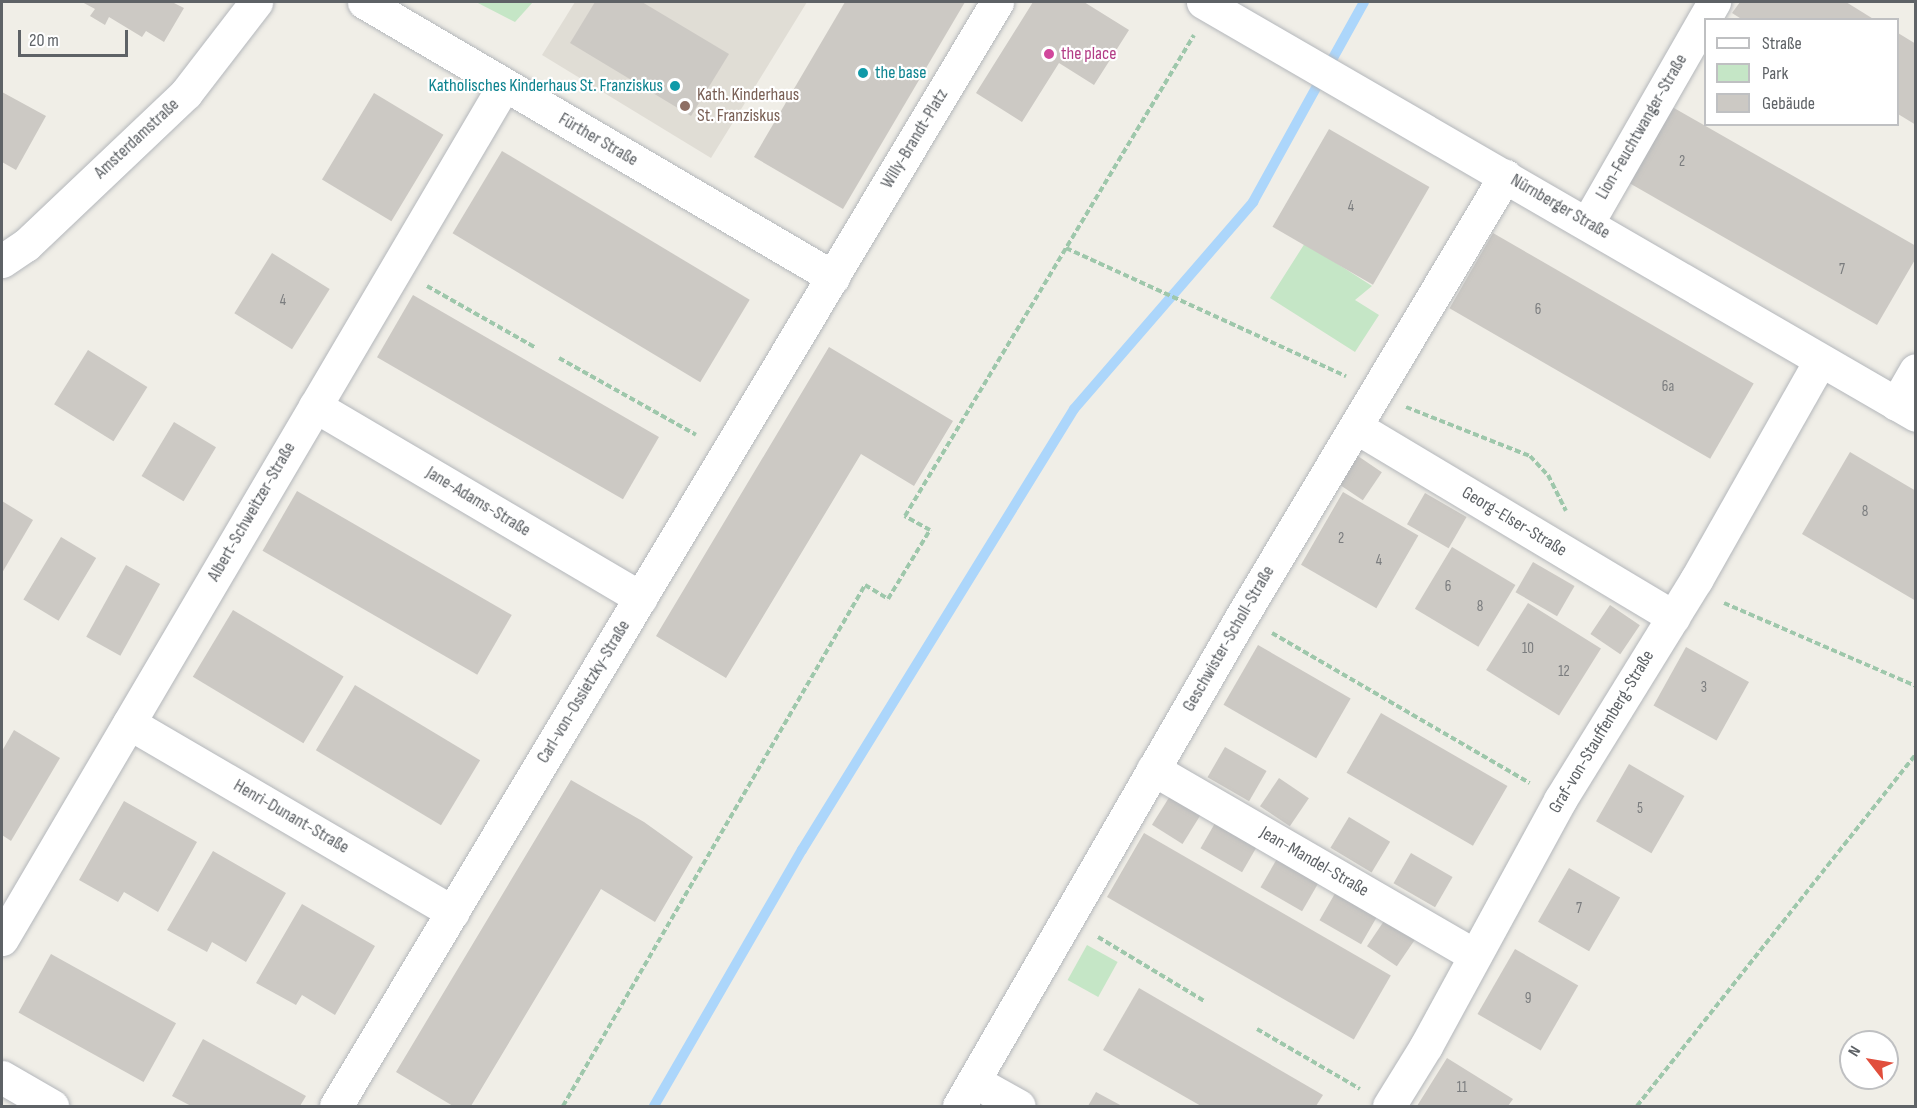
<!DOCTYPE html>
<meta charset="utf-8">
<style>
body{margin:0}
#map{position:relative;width:1917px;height:1108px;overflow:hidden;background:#f0eee7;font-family:"Sofia Sans Condensed",sans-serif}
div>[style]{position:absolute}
.education>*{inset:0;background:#e0ddd5}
.green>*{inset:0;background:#c5e6c6;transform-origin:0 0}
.stream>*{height:10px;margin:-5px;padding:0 5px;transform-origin:5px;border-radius:5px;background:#acd6fb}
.building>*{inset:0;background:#ccc9c4;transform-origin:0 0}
.path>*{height:4px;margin-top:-2px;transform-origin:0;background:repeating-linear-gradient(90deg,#9ec7ab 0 6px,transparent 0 9px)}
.roads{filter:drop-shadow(0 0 2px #b4b7bb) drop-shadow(0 0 2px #b4b7bb)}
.minor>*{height:33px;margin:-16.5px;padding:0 16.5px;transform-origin:16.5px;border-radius:16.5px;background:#fff}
.dots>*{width:16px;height:16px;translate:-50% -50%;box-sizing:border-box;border:3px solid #fff;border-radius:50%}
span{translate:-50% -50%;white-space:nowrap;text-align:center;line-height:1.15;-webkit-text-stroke:4.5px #fff;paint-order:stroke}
.number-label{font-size:15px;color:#7a7c7e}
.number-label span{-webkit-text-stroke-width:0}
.hotel-label{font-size:18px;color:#b23c85}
.left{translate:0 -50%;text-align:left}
.culture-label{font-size:18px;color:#0d838f}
.right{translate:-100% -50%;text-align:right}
.education-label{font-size:18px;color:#785e54}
.street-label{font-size:18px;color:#5e6266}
.frame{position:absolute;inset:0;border:3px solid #5e6266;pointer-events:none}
.legend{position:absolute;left:1704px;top:18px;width:195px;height:108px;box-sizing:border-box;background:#fff;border:2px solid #bfc0c2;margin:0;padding:8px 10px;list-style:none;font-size:18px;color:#5e6266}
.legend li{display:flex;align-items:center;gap:12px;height:30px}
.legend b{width:30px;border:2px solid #bfc0c2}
.north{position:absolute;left:1839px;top:1030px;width:60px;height:60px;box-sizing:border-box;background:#fff;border:2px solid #bfc0c2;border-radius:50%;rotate:301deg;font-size:16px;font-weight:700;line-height:24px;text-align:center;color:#5e6266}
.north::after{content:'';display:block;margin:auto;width:21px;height:27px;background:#e14e3c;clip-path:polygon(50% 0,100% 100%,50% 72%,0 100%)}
.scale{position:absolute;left:18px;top:30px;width:110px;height:27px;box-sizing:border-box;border:3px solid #5e6266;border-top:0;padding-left:8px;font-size:18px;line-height:21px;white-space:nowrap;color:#5e6266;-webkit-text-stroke:4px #fff;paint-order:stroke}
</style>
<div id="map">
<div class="education">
<i style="clip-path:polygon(575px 2px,807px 2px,711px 158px,542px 55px)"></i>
</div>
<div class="green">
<i style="clip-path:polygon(476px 2px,533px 2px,515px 22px)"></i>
<i style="clip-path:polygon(1305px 243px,1372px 286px,1355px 300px,1379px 315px,1355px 352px,1270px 298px)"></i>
<i style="left:1087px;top:945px;width:35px;height:40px;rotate:29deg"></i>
</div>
<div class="stream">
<i style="left:1333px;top:58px;width:64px;rotate:-61deg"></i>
<i style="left:654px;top:1106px;width:296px;rotate:-60deg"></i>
<i style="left:802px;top:850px;width:518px;rotate:-58.33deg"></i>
<i style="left:1074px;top:409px;width:274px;rotate:-49.1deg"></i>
<i style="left:1253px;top:202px;width:132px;rotate:-61.1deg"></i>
</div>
<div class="building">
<i style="clip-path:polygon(82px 2px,172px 2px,184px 8px,164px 42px,146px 31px,142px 37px,109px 17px,105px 25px,90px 16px,95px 9px)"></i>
<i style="clip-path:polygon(595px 2px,642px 2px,729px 54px,691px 116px,570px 43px)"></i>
<i style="clip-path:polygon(845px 2px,965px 2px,843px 209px,754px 157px)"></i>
<i style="clip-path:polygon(1033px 2px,1084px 2px,1129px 30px,1094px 85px,1059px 63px,1022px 122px,976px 93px)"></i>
<i style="clip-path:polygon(1740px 2px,1846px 2px,1875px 20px,1743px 20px,1732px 13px)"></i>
<i style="clip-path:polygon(1898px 33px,1916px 44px,1916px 125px,1898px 114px)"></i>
<i style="clip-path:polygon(2px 92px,46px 116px,16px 170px,2px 162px)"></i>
<i style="left:374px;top:93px;width:81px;height:101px;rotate:31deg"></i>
<i style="clip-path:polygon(1667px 104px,1916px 246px,1916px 258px,1877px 325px,1624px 180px)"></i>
<i style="left:1329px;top:129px;width:116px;height:113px;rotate:30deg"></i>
<i style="left:502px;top:151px;width:289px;height:96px;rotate:31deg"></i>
<i style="left:1493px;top:233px;width:301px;height:87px;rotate:30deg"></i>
<i style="left:272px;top:253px;width:68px;height:71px;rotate:32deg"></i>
<i style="left:413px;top:295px;width:284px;height:72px;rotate:30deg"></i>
<i style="clip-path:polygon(829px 347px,953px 421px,914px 486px,861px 454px,726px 678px,656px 636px)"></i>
<i style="left:88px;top:350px;width:70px;height:64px;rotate:32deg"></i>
<i style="left:174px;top:422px;width:49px;height:63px;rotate:31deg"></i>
<i style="left:1352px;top:452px;width:36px;height:34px;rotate:34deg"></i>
<i style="clip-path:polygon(1850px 452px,1916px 491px,1916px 601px,1802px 534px)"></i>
<i style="left:297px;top:491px;width:248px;height:69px;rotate:30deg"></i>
<i style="left:1343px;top:492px;width:87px;height:84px;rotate:30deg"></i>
<i style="left:1425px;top:493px;width:48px;height:36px;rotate:30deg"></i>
<i style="clip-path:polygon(2px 501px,33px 520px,2px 573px)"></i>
<i style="left:61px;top:537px;width:41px;height:73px;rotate:31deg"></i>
<i style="left:1452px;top:547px;width:74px;height:72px;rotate:31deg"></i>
<i style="left:1533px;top:562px;width:48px;height:35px;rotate:30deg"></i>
<i style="left:126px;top:565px;width:39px;height:82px;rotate:29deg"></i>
<i style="left:1528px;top:603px;width:86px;height:79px;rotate:32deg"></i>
<i style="left:1610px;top:605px;width:36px;height:35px;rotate:34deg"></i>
<i style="left:233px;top:610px;width:129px;height:78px;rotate:31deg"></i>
<i style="left:1258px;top:645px;width:107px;height:69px;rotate:30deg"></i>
<i style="left:1686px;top:647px;width:72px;height:67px;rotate:29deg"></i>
<i style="left:355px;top:685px;width:146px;height:76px;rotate:31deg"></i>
<i style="left:1381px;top:713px;width:146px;height:69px;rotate:30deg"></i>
<i style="clip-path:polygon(14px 730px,60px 758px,11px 841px,2px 835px,2px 751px)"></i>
<i style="left:1225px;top:747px;width:48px;height:35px;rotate:30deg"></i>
<i style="left:1629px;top:764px;width:64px;height:66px;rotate:30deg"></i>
<i style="left:1279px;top:778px;width:36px;height:34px;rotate:34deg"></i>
<i style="clip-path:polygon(571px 780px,644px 822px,693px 857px,655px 922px,601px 889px,471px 1106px,453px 1106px,396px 1072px)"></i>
<i style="left:1170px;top:796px;width:36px;height:34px;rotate:32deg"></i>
<i style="clip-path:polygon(124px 801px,197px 842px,158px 912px,124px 892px,118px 902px,79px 880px)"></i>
<i style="left:1349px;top:817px;width:48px;height:36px;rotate:31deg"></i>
<i style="left:1218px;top:818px;width:48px;height:35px;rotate:30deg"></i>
<i style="left:1144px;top:833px;width:285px;height:74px;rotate:30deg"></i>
<i style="clip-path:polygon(213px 851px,286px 893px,246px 962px,212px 942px,207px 952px,167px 930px)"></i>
<i style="left:1411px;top:853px;width:48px;height:35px;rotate:30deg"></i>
<i style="left:1278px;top:857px;width:48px;height:35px;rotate:30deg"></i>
<i style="left:1569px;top:868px;width:59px;height:62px;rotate:30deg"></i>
<i style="left:1337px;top:890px;width:48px;height:35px;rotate:30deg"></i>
<i style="clip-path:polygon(302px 904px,375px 946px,335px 1015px,302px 995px,296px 1005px,256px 983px)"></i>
<i style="left:1386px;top:918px;width:36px;height:34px;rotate:34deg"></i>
<i style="left:1515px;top:949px;width:73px;height:75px;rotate:30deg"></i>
<i style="left:51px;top:954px;width:143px;height:67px;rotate:29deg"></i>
<i style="clip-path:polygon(1139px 988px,1323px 1095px,1316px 1106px,1201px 1106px,1103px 1050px)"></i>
<i style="clip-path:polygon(203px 1039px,306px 1096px,300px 1106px,191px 1106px,172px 1096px)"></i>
<i style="clip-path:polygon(1447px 1058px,1513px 1099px,1508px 1106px,1417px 1106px)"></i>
<i style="clip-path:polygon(1096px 1092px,1122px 1106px,1088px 1106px)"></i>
</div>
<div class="path">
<i style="left:1066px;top:248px;width:308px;rotate:24.6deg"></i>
<i style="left:427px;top:286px;width:125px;rotate:29.6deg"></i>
<i style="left:559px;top:358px;width:157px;rotate:29.3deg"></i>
<i style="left:1406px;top:407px;width:133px;rotate:21.6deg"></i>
<i style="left:1530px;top:456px;width:26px;rotate:47deg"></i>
<i style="left:1548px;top:475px;width:40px;rotate:63.4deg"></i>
<i style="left:1724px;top:603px;width:209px;rotate:23.4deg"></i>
<i style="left:1272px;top:633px;width:298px;rotate:30.2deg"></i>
<i style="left:1098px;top:937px;width:124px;rotate:31.1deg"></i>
<i style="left:1257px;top:1029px;width:119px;rotate:30.2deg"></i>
<i style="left:563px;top:1106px;width:602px;rotate:-59.9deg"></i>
<i style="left:865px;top:585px;width:27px;rotate:31deg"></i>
<i style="left:888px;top:599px;width:81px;rotate:-58.7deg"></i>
<i style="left:930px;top:530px;width:29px;rotate:-151deg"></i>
<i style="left:905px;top:516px;width:561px;rotate:-59deg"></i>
<i style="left:1637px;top:1106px;width:449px;rotate:-51.6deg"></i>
</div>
<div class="roads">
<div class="minor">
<i style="left:364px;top:2px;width:544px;rotate:30.39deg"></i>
<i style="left:1203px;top:2px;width:824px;rotate:30.08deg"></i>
<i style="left:1588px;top:222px;width:254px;rotate:-60.2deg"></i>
<i style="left:2px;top:261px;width:29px;rotate:-34deg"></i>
<i style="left:26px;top:245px;width:221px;rotate:-43.5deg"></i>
<i style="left:186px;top:93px;width:115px;rotate:-52.4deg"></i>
<i style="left:1896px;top:404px;width:39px;rotate:-60deg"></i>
<i style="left:315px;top:406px;width:378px;rotate:30.5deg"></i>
<i style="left:1356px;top:427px;width:370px;rotate:30.9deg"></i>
<i style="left:129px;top:723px;width:375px;rotate:30.3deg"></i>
<i style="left:1153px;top:769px;width:372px;rotate:30.1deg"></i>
<i style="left:2px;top:939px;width:991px;rotate:-59.55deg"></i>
<i style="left:2px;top:1077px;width:58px;rotate:30.1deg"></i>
<i style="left:974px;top:1081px;width:51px;rotate:29.1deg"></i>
<i style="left:336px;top:1106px;width:1287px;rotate:-59.09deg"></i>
<i style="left:959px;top:1106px;width:566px;rotate:-59.99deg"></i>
<i style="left:1242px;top:616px;width:513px;rotate:-59.13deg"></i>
<i style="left:1389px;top:1106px;width:70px;rotate:-58.3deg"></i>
<i style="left:1426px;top:1046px;width:280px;rotate:-61.4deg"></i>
<i style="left:1560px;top:800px;width:259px;rotate:-58.3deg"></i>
<i style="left:1696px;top:580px;width:252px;rotate:-60.5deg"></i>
</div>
</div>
<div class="dots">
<i style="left:1049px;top:54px;background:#d1479c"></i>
<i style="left:863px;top:73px;background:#0f9aa8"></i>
<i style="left:675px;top:86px;background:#0f9aa8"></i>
<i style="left:685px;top:106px;background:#8d6e63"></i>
</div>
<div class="number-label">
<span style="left:1682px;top:162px">2</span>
<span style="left:1351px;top:207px">4</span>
<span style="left:1842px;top:270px">7</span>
<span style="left:283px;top:301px">4</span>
<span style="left:1538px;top:310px">6</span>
<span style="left:1668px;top:387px">6a</span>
<span style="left:1865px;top:512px">8</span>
<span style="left:1341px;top:539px">2</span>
<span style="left:1379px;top:561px">4</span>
<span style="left:1448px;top:587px">6</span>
<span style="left:1480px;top:607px">8</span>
<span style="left:1528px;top:649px">10</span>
<span style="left:1564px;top:672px">12</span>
<span style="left:1704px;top:688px">3</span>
<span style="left:1640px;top:809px">5</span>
<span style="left:1579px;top:909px">7</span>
<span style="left:1528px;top:999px">9</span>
<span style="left:1462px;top:1088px">11</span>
</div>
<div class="hotel-label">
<span class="left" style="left:1061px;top:54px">the place</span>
</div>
<div class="culture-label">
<span class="left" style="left:875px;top:73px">the base</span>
<span class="right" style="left:663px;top:86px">Katholisches Kinderhaus St. Franziskus</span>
</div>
<div class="education-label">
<span class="left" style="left:697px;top:106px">Kath. Kinderhaus<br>St. Franziskus</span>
</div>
<div class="street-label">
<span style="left:1642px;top:127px;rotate:-60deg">Lion-Feuchtwanger-Straße</span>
<span style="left:137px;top:139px;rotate:-43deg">Amsterdamstraße</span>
<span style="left:915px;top:139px;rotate:-59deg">Willy-Brandt-Platz</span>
<span style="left:598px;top:140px;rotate:30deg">Fürther Straße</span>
<span style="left:1560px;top:207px;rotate:30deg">Nürnberger Straße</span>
<span style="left:478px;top:502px;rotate:31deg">Jane-Adams-Straße</span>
<span style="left:252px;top:512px;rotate:-60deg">Albert-Schweitzer-Straße</span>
<span style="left:1514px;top:522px;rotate:31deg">Georg-Elser-Straße</span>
<span style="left:1229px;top:639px;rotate:-60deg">Geschwister-Scholl-Straße</span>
<span style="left:584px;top:692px;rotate:-59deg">Carl-von-Ossietzky-Straße</span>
<span style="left:1602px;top:732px;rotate:-59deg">Graf-von-Stauffenberg-Straße</span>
<span style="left:291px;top:817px;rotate:30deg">Henri-Dunant-Straße</span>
<span style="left:1314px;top:862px;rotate:30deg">Jean-Mandel-Straße</span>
</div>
<div class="frame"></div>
<ul class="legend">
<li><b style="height:8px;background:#fff"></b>Straße</li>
<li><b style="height:16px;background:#c5e6c6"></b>Park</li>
<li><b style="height:16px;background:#ccc9c4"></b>Gebäude</li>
</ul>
<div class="north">N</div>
<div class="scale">20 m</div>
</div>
